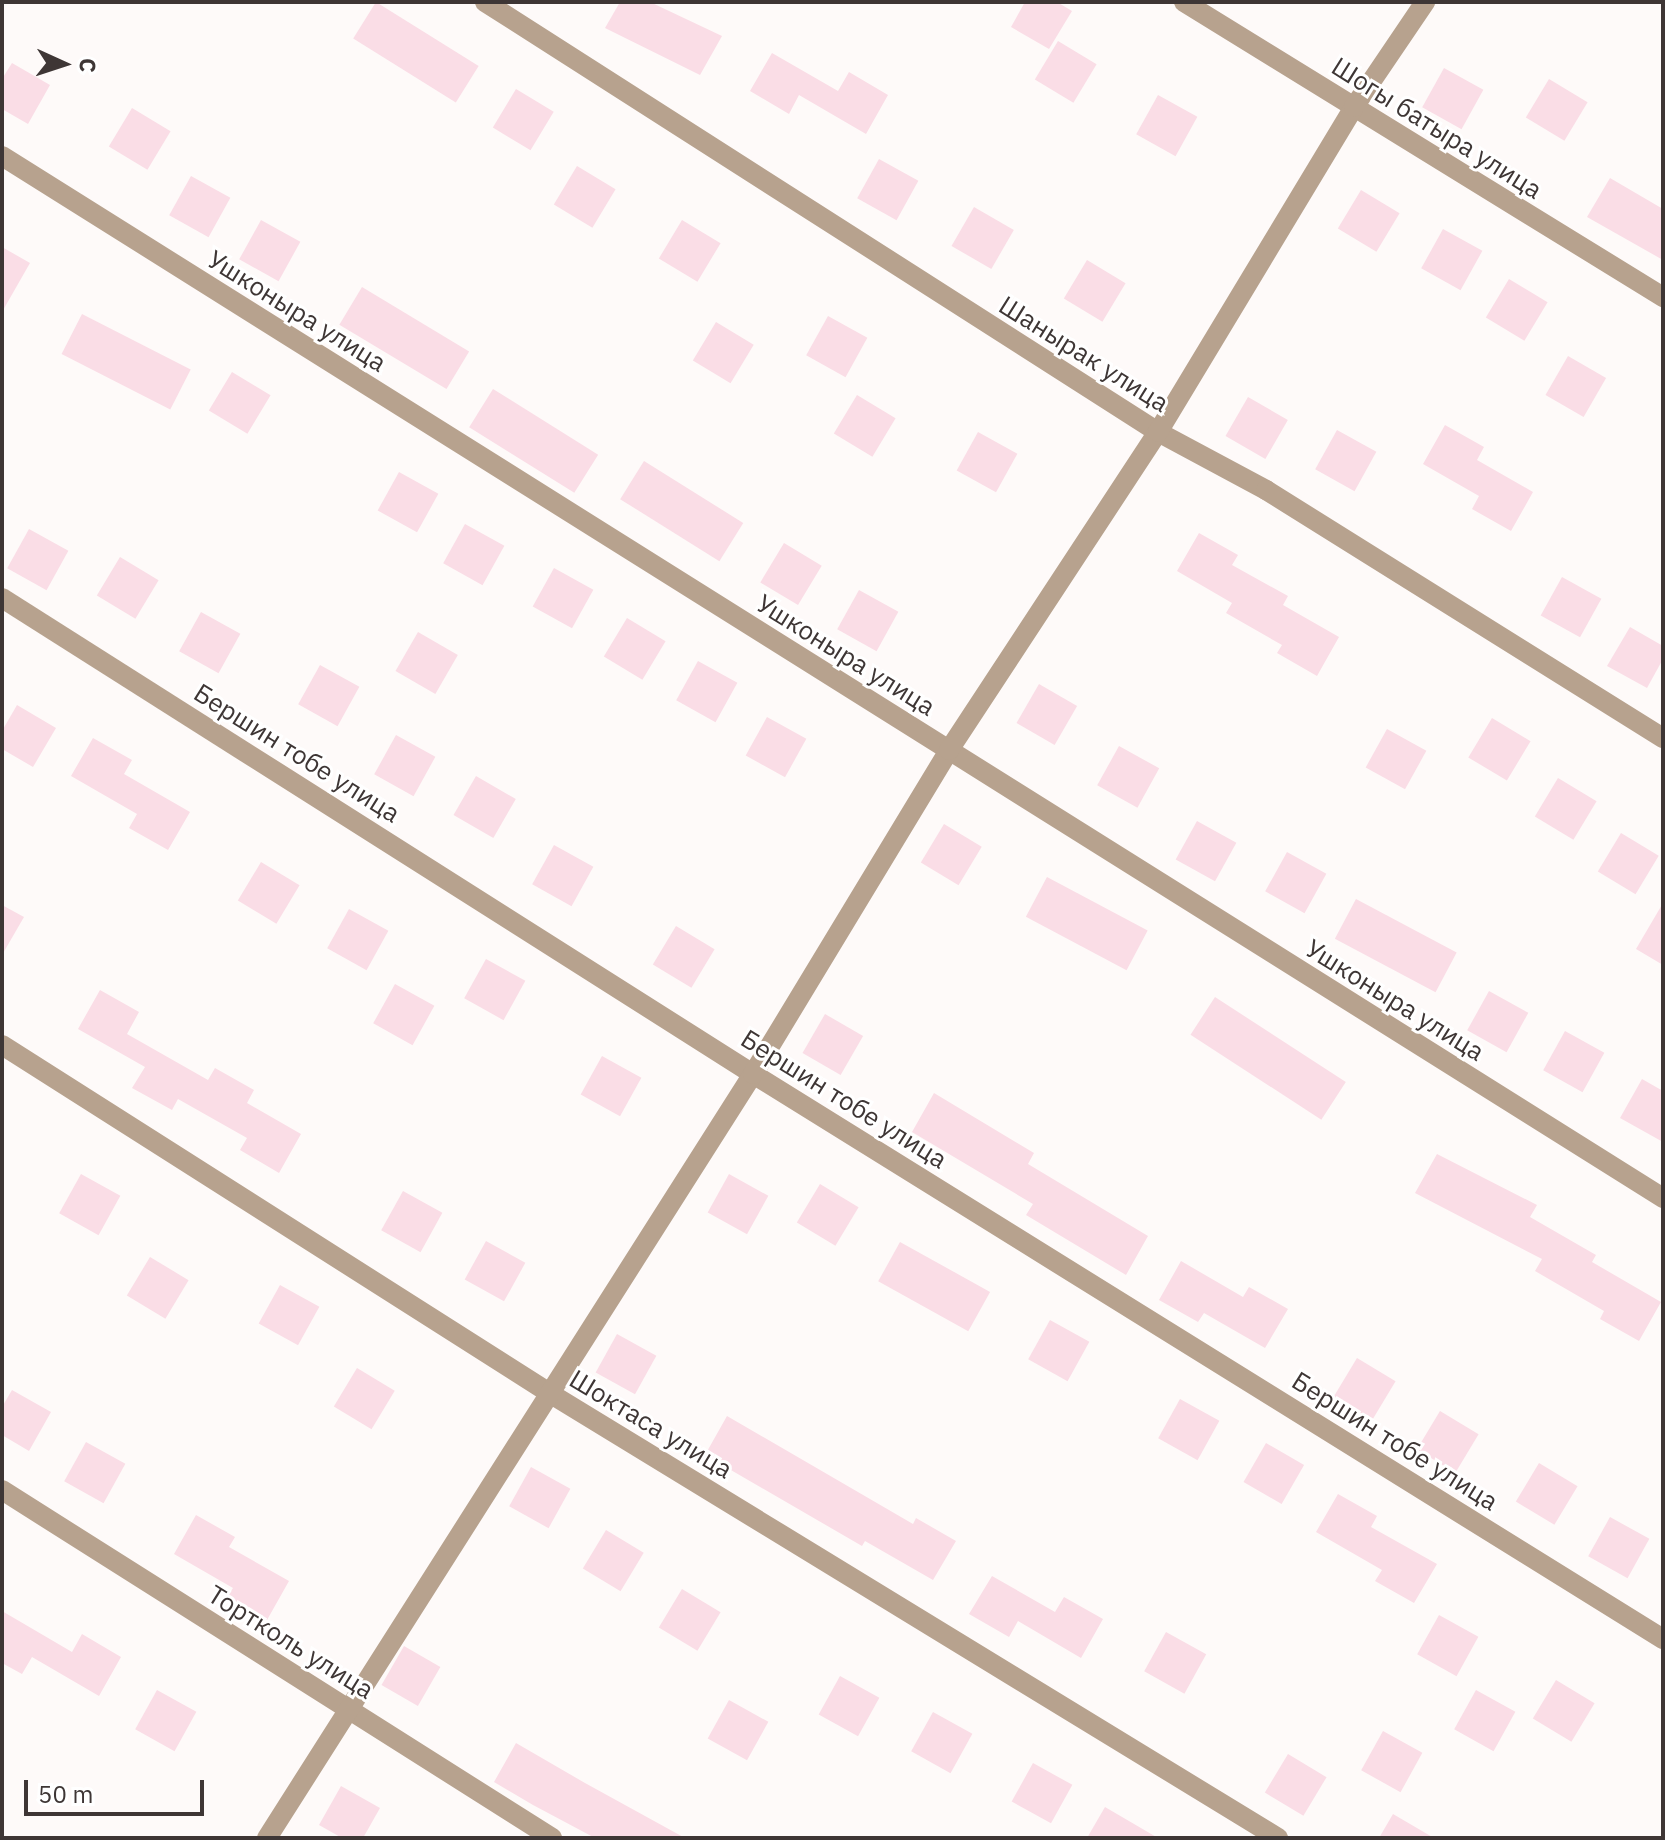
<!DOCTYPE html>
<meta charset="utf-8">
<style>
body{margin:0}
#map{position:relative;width:1665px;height:1840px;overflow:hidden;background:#fefaf9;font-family:"IBM Plex Sans",sans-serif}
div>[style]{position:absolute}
.building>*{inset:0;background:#fadde6;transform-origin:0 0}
.minor>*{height:20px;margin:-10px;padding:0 10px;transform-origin:10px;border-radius:10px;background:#b7a28e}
span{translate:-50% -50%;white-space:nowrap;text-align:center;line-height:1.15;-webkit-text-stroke:6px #fff;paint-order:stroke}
.street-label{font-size:26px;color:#3e3635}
.frame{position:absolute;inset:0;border:4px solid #3e3635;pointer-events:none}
.north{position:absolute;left:24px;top:24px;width:80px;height:80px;-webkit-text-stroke:6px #fff;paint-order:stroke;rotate:93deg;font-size:22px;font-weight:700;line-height:32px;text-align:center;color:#3e3635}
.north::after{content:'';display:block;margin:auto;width:28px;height:36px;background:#3e3635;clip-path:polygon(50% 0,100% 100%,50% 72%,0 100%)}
.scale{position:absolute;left:24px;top:1780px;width:180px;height:36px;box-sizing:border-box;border:4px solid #3e3635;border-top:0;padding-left:10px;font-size:24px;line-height:28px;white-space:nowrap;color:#3e3635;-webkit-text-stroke:6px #fff;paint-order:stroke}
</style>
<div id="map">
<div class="building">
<i style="left:376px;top:2px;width:121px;height:43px;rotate:32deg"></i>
<i style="clip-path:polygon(620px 2px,650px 2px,722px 36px,700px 75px,605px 28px)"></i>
<i style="clip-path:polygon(1025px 2px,1057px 2px,1072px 11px,1049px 49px,1011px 27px)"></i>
<i style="left:1058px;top:41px;width:45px;height:45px;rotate:31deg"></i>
<i style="clip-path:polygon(772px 53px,838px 91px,849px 72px,888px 95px,866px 134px,799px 95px,789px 114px,750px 91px)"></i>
<i style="clip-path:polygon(12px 63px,50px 85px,28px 124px,2px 109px,2px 79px)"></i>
<i style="left:1444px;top:68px;width:45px;height:45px;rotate:29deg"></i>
<i style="left:1549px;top:79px;width:45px;height:45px;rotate:31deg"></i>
<i style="left:516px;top:89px;width:44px;height:45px;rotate:31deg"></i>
<i style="left:1158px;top:95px;width:45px;height:45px;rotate:29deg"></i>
<i style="left:132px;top:108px;width:45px;height:45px;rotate:31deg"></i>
<i style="left:879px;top:159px;width:45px;height:45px;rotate:29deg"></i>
<i style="left:577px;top:166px;width:45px;height:45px;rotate:31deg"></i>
<i style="left:191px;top:176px;width:45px;height:45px;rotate:29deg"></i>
<i style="clip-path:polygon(1610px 178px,1663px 209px,1663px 260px,1587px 217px)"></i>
<i style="left:1361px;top:190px;width:45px;height:45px;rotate:31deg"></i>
<i style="left:974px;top:207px;width:46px;height:45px;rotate:30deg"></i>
<i style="left:261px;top:220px;width:45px;height:45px;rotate:29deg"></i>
<i style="left:682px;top:220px;width:45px;height:45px;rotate:31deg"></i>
<i style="left:1443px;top:229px;width:45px;height:45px;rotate:29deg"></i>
<i style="clip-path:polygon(2px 247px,30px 263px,2px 312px)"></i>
<i style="left:1087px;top:260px;width:45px;height:45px;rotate:31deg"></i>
<i style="left:1509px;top:279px;width:45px;height:45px;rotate:31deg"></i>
<i style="left:362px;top:287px;width:125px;height:44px;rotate:31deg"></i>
<i style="left:82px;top:314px;width:122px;height:45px;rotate:27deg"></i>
<i style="left:828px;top:316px;width:45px;height:45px;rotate:29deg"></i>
<i style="left:716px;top:322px;width:44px;height:45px;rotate:31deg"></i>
<i style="left:1568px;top:356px;width:44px;height:45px;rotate:30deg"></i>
<i style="left:232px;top:372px;width:45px;height:45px;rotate:31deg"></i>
<i style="left:493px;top:389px;width:124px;height:45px;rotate:32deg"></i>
<i style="left:857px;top:395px;width:45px;height:45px;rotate:31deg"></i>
<i style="left:1248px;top:397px;width:46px;height:45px;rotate:30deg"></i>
<i style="clip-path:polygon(1445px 425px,1484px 447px,1477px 460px,1533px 492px,1511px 531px,1472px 509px,1479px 496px,1423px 464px)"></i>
<i style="left:1337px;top:430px;width:45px;height:45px;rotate:29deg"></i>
<i style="left:978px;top:432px;width:45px;height:44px;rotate:29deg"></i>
<i style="left:644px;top:461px;width:117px;height:45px;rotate:32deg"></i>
<i style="left:399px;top:472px;width:45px;height:44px;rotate:29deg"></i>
<i style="left:465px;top:524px;width:45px;height:45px;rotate:29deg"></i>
<i style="left:29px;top:529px;width:45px;height:45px;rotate:29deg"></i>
<i style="clip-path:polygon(1199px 533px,1238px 555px,1232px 565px,1288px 596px,1283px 605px,1339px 637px,1317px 676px,1277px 653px,1282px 645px,1226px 613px,1232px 603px,1177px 571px)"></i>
<i style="left:784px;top:543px;width:44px;height:46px;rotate:31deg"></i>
<i style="left:120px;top:557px;width:45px;height:45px;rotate:31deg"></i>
<i style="left:554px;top:568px;width:45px;height:44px;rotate:29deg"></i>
<i style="left:1562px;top:577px;width:45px;height:44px;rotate:29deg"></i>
<i style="left:859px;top:590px;width:45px;height:45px;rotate:29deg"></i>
<i style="left:201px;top:612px;width:45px;height:45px;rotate:29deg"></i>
<i style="left:627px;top:618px;width:45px;height:45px;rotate:31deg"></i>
<i style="clip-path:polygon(1630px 627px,1663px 646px,1663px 659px,1647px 688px,1607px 666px)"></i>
<i style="left:418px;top:632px;width:46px;height:45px;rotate:30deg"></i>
<i style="left:698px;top:661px;width:45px;height:45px;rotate:29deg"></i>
<i style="left:320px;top:665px;width:45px;height:45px;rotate:29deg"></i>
<i style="left:1039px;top:684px;width:44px;height:45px;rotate:30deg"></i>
<i style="clip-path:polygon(17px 705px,56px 728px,33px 767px,2px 749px,2px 731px)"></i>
<i style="left:767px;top:717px;width:45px;height:44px;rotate:29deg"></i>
<i style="left:1492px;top:718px;width:45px;height:46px;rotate:31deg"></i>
<i style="left:1387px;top:729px;width:45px;height:44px;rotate:29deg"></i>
<i style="left:396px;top:735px;width:45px;height:45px;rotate:29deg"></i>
<i style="clip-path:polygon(93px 738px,132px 760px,124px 774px,190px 812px,168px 850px,129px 828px,137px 814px,71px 776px)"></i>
<i style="left:1119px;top:746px;width:46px;height:45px;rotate:29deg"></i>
<i style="left:476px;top:776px;width:46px;height:45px;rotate:30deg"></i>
<i style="left:1558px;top:778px;width:45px;height:45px;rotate:31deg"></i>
<i style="left:1197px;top:821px;width:45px;height:44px;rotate:29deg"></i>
<i style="left:944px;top:824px;width:44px;height:45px;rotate:31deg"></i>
<i style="left:1621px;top:833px;width:44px;height:45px;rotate:31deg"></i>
<i style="left:554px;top:845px;width:45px;height:45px;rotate:29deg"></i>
<i style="left:1287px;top:852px;width:45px;height:45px;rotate:29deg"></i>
<i style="left:261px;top:862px;width:45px;height:45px;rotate:31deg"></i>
<i style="left:1047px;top:877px;width:114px;height:45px;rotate:28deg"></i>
<i style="left:1356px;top:899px;width:114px;height:45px;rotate:28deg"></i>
<i style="clip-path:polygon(1663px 903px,1663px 965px,1636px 949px)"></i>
<i style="clip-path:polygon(2px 905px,24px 917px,2px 955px)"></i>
<i style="left:349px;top:909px;width:45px;height:45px;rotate:29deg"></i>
<i style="left:676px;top:926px;width:45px;height:45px;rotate:31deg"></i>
<i style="left:486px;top:959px;width:45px;height:45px;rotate:29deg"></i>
<i style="left:395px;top:984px;width:45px;height:45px;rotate:29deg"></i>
<i style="clip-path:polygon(100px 990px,139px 1012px,127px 1034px,208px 1080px,215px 1068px,254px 1090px,247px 1103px,301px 1134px,279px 1173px,240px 1150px,247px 1138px,178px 1099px,172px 1110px,132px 1088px,145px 1067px,78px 1029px)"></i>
<i style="left:1489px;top:991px;width:45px;height:45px;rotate:29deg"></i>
<i style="left:1215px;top:997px;width:156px;height:45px;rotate:33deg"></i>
<i style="left:825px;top:1014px;width:44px;height:45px;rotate:30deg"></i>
<i style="left:1565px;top:1031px;width:45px;height:45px;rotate:29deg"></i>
<i style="left:602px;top:1056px;width:45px;height:44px;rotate:29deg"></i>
<i style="clip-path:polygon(1642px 1079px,1663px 1091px,1663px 1142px,1620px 1118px)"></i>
<i style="clip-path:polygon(934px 1093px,1034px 1153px,1028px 1164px,1148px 1236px,1126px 1275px,1026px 1215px,1033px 1204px,912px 1132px)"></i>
<i style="clip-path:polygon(1437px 1154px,1537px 1205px,1530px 1217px,1596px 1255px,1592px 1262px,1661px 1302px,1639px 1341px,1600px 1319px,1604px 1311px,1535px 1271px,1542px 1259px,1415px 1193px)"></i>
<i style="left:81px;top:1174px;width:45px;height:45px;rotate:29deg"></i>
<i style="left:729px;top:1174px;width:45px;height:44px;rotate:29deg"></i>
<i style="left:820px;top:1184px;width:45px;height:45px;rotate:31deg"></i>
<i style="left:403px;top:1191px;width:45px;height:45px;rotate:29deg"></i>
<i style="left:486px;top:1241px;width:45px;height:44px;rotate:29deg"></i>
<i style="left:900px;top:1242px;width:103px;height:45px;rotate:29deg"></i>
<i style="left:150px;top:1257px;width:45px;height:45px;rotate:31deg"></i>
<i style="clip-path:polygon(1181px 1261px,1243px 1297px,1249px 1287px,1288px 1309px,1265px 1348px,1204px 1313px,1198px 1322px,1159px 1300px)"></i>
<i style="left:280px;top:1285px;width:45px;height:44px;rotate:29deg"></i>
<i style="left:1050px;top:1320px;width:45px;height:45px;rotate:29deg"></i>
<i style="left:617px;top:1334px;width:45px;height:44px;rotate:29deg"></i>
<i style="left:1357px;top:1358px;width:45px;height:45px;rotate:31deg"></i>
<i style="left:357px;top:1368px;width:44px;height:45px;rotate:31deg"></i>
<i style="clip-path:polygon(12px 1390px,51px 1412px,29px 1451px,2px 1435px,2px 1407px)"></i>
<i style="left:1180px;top:1399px;width:45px;height:45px;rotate:29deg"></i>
<i style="left:1440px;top:1411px;width:45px;height:45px;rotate:31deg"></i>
<i style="clip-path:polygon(727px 1416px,913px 1524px,916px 1518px,956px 1541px,933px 1580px,865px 1541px,862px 1546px,705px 1455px)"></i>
<i style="left:86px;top:1442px;width:45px;height:45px;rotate:29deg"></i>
<i style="left:1266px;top:1443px;width:44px;height:45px;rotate:30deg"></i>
<i style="left:1539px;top:1463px;width:45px;height:45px;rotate:31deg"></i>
<i style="left:531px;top:1467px;width:45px;height:45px;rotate:29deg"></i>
<i style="clip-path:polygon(1338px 1494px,1377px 1516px,1371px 1527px,1437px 1564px,1414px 1603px,1375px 1581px,1382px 1570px,1316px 1532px)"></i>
<i style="clip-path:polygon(196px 1515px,235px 1537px,229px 1547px,289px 1581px,267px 1620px,227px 1597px,233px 1588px,174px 1554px)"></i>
<i style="left:1610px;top:1517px;width:45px;height:45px;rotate:29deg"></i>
<i style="left:606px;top:1530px;width:44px;height:45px;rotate:31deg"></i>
<i style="clip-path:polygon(992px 1576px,1055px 1612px,1064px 1597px,1103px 1619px,1081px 1658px,1018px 1621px,1009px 1637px,969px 1614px)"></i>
<i style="left:682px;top:1589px;width:45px;height:45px;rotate:31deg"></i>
<i style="clip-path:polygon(2px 1611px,72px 1652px,82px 1634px,121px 1657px,99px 1696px,32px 1657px,22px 1674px,2px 1663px)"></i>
<i style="left:1439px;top:1615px;width:45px;height:45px;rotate:29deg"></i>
<i style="left:1166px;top:1632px;width:46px;height:45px;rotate:29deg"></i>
<i style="left:404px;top:1646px;width:42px;height:45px;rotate:30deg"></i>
<i style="left:840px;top:1676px;width:45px;height:44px;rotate:29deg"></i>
<i style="left:1556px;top:1680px;width:45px;height:45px;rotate:31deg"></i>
<i style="left:157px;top:1690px;width:45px;height:45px;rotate:29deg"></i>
<i style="left:1476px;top:1690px;width:45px;height:45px;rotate:29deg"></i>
<i style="left:729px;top:1700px;width:45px;height:44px;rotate:29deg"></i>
<i style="left:933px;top:1712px;width:45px;height:45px;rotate:29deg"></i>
<i style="left:1383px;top:1731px;width:45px;height:45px;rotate:29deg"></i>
<i style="clip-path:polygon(516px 1743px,585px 1783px,685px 1838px,595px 1838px,533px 1805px,494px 1782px)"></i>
<i style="left:1288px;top:1754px;width:45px;height:45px;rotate:31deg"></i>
<i style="left:1033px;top:1763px;width:45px;height:44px;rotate:29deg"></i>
<i style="clip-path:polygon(341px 1786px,380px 1808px,363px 1838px,342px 1838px,319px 1825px)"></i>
<i style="clip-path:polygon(1105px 1807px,1158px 1838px,1087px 1838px)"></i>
<i style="clip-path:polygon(1393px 1814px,1434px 1838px,1379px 1838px)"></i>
</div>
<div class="minor">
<i style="left:485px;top:2px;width:799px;rotate:32.58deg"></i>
<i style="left:1158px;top:432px;width:123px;rotate:28.2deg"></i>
<i style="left:1266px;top:490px;width:468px;rotate:32deg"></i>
<i style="left:1184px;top:2px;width:563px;rotate:31.63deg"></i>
<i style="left:2px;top:156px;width:1961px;rotate:32.1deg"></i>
<i style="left:2px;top:598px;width:889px;rotate:32.37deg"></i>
<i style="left:753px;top:1074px;width:1071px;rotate:31.84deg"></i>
<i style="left:2px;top:1045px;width:651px;rotate:32.44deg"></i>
<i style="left:551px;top:1394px;width:852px;rotate:31.41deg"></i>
<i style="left:2px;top:1490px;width:651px;rotate:32.32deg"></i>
<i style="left:267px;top:1838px;width:905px;rotate:-57.54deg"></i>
<i style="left:753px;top:1074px;width:379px;rotate:-58.8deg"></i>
<i style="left:949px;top:750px;width:381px;rotate:-56.7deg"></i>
<i style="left:1158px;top:432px;width:380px;rotate:-58.9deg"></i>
<i style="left:1354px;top:107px;width:127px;rotate:-55.9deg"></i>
</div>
<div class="street-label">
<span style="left:1437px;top:128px;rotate:32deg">Шогы батыра улица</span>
<span style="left:297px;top:311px;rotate:32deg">Ушконыра улица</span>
<span style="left:1084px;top:354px;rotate:32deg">Шанырак улица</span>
<span style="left:846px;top:655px;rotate:32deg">Ушконыра улица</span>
<span style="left:297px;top:753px;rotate:32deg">Бершин тобе улица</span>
<span style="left:1395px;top:1000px;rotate:32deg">Ушконыра улица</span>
<span style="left:844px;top:1099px;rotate:32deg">Бершин тобе улица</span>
<span style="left:651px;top:1424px;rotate:31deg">Шоктаса улица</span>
<span style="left:1395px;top:1441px;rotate:32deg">Бершин тобе улица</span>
<span style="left:291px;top:1642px;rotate:32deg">Тортколь улица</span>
</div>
<div class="frame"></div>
<div class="north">С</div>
<div class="scale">50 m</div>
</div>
